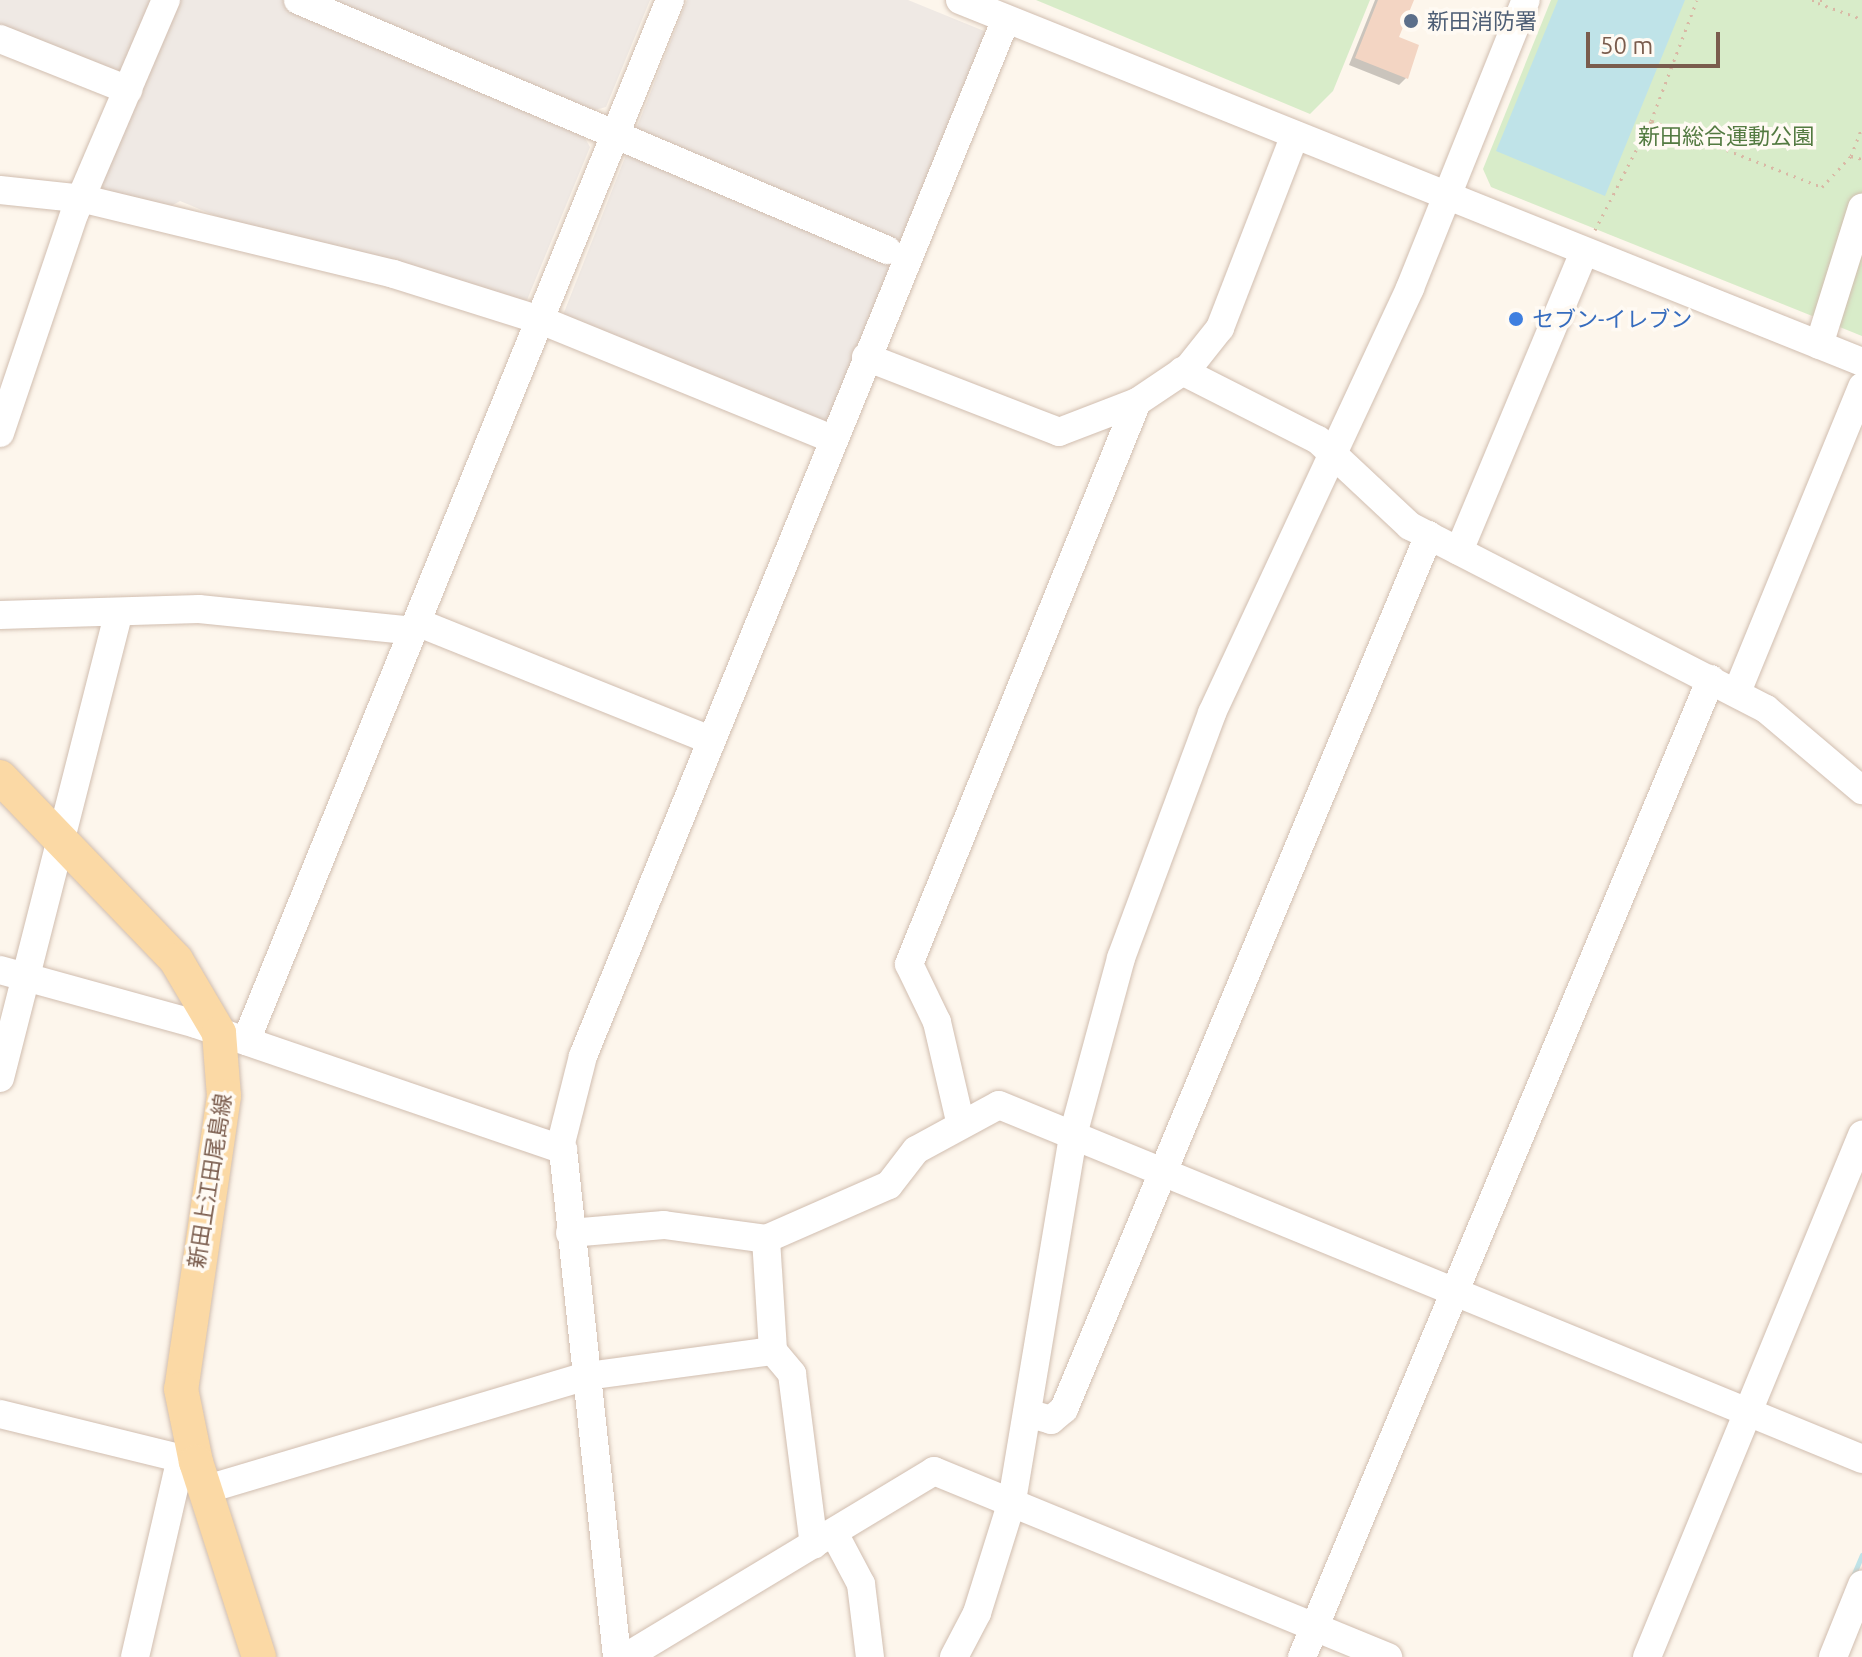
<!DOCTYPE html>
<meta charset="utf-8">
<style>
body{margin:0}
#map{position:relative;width:1862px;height:1657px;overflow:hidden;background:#fdf6ec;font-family:Ubuntu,"Noto Sans JP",sans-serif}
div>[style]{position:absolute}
.industrial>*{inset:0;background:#efe9e4}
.green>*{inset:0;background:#d8ecc9}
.water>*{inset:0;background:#bfe3e8}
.shadow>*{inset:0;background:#0003}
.stream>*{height:5px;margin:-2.5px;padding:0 2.5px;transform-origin:2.5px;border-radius:2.5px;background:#bfe3e8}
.building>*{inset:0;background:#f3d5c3}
.path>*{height:3px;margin-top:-1.5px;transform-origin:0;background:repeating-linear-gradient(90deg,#d9b8a5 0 2px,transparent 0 8px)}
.roads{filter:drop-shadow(0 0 2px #d1beb0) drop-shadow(0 0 2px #d1beb0)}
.minor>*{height:28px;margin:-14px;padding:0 14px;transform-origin:14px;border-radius:14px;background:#fff}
.major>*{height:34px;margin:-17px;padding:0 17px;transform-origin:17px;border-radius:17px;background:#fbd9a5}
.dots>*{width:22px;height:22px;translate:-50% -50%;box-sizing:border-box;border:4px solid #fffaf3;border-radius:50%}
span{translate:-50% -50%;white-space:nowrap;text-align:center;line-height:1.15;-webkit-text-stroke:7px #fffaf3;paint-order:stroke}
.service-label{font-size:22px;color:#4e5e75}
.left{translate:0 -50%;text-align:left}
.park-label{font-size:22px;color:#537a41}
.shop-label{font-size:22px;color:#366cbe}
.street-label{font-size:22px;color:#7a5c4d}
.scale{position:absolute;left:1586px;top:32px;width:134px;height:36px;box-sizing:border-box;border:4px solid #7a5c4d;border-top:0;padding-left:10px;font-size:24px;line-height:28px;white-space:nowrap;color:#7a5c4d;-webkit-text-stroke:6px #fffaf3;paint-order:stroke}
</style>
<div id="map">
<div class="industrial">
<i style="clip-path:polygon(0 0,156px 0,124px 79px,0 26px)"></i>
<i style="clip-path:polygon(175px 0,650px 0,606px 107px,591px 111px,582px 133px,590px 147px,527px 300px,517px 305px,238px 225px,180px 201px,171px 206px,104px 193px,100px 183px)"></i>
<i style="clip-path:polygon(687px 0,908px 0,989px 33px,828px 426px,563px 315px)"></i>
</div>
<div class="green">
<i style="clip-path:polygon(1036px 0,1370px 0,1333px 91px,1310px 114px)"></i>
<i style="clip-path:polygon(1551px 0,1862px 0,1862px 336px,1491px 187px,1483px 169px)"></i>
</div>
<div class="water">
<i style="clip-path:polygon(1558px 0,1685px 0,1605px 196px,1496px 151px)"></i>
</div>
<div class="shadow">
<i style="clip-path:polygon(1375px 0,1412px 0,1397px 38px,1406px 78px,1399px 85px,1349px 65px)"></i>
</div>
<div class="stream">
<i style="left:1853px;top:1576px;width:23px;rotate:-67deg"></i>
</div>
<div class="building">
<i style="clip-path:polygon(1378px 0,1414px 0,1399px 37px,1419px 45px,1408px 79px,1355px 58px)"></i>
</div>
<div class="path">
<i style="left:1812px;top:0;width:12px"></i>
<i style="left:1818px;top:3px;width:47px;rotate:20deg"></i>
<i style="left:1652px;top:121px;width:182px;rotate:21.2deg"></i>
<i style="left:1822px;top:187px;width:42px;rotate:-46.9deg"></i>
<i style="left:1851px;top:156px;width:11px;rotate:15deg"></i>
<i style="left:1851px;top:156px;width:30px;rotate:-69deg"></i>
<i style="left:1595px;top:230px;width:123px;rotate:-62.8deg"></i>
<i style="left:1651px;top:121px;width:129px;rotate:-69.2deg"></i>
</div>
<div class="roads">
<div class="minor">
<i style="left:298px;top:0;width:640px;rotate:23deg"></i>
<i style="left:960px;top:0;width:972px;rotate:21.87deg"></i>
<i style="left:0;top:39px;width:138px;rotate:21.7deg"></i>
<i style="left:0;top:190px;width:84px;rotate:6.1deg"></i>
<i style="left:84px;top:199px;width:319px;rotate:13.6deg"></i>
<i style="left:394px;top:274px;width:156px;rotate:17.5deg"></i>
<i style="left:543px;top:321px;width:314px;rotate:22.2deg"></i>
<i style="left:1819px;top:345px;width:144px;rotate:-72.6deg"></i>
<i style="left:866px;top:357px;width:207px;rotate:21.2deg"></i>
<i style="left:1059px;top:432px;width:84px;rotate:-21deg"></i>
<i style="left:1137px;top:402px;width:63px;rotate:-33.9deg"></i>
<i style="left:1189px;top:367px;width:50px;rotate:-51.5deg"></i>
<i style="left:1220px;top:328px;width:207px;rotate:-68.8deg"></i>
<i style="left:1182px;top:371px;width:153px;rotate:26.9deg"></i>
<i style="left:1318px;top:440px;width:126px;rotate:43.1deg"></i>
<i style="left:1410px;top:526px;width:400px;rotate:27.2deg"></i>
<i style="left:1766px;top:709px;width:126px;rotate:40.2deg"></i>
<i style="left:0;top:433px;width:233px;rotate:-71.3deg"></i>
<i style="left:75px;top:212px;width:231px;rotate:-66.8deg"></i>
<i style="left:1459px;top:551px;width:324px;rotate:-67.3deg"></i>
<i style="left:0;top:615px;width:199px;rotate:-1.7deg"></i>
<i style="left:199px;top:609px;width:216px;rotate:5.8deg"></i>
<i style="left:419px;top:623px;width:314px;rotate:21.9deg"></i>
<i style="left:1737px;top:692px;width:330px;rotate:-67.7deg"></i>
<i style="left:0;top:970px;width:203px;rotate:15.4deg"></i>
<i style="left:196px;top:1024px;width:388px;rotate:18.9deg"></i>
<i style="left:563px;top:1150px;width:510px;rotate:83.92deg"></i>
<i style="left:246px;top:1041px;width:1124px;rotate:-67.84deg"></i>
<i style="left:0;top:1078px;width:479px;rotate:-75.7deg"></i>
<i style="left:960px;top:1121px;width:102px;rotate:-103.1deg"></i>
<i style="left:937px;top:1022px;width:64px;rotate:-115.8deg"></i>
<i style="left:909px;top:964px;width:606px;rotate:-67.92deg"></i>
<i style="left:560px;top:1147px;width:94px;rotate:-75.8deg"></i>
<i style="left:583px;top:1056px;width:1120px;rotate:-67.81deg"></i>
<i style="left:570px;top:1233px;width:94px;rotate:-4.9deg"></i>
<i style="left:664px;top:1225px;width:103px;rotate:7.8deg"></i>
<i style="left:766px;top:1239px;width:134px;rotate:-23.7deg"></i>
<i style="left:889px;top:1185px;width:44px;rotate:-52.4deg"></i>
<i style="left:916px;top:1150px;width:94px;rotate:-28.5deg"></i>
<i style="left:999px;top:1105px;width:933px;rotate:22.3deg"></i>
<i style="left:766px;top:1239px;width:112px;rotate:86.4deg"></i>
<i style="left:1027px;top:1413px;width:25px;rotate:16deg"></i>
<i style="left:1051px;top:1420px;width:17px;rotate:-40deg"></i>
<i style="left:1064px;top:1409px;width:947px;rotate:-67.33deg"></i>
<i style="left:0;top:1414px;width:202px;rotate:13.8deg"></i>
<i style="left:204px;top:1490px;width:400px;rotate:-16.6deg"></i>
<i style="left:587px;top:1376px;width:188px;rotate:-7.7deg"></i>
<i style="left:773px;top:1351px;width:30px;rotate:50deg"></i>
<i style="left:792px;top:1374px;width:172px;rotate:82.7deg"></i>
<i style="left:834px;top:1533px;width:58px;rotate:62.1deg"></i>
<i style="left:861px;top:1584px;width:74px;rotate:83deg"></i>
<i style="left:135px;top:1657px;width:200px;rotate:-77deg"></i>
<i style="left:626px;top:1657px;width:360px;rotate:-31.1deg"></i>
<i style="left:934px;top:1471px;width:491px;rotate:22.3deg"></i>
<i style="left:954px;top:1657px;width:50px;rotate:-62.4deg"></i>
<i style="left:977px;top:1613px;width:117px;rotate:-72.6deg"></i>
<i style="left:1012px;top:1501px;width:371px;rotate:-80.5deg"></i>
<i style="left:1073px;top:1135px;width:183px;rotate:-74.8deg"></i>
<i style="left:1121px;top:958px;width:261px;rotate:-69.6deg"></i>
<i style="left:1212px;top:713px;width:469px;rotate:-65deg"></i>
<i style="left:1410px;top:288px;width:310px;rotate:-68.1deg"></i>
<i style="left:1302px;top:1657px;width:1060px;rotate:-67.31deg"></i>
<i style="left:1647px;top:1657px;width:565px;rotate:-67.61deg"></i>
<i style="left:1833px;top:1657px;width:78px;rotate:-68.1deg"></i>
</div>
<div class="major">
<i style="left:0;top:777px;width:254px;rotate:46.1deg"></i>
<i style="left:176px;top:960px;width:85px;rotate:59.5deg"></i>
<i style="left:219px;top:1033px;width:63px;rotate:85.5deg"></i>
<i style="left:224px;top:1096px;width:296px;rotate:98.3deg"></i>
<i style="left:181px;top:1389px;width:75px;rotate:78.4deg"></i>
<i style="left:196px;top:1462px;width:205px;rotate:72.1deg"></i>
</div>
</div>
<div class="dots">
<i style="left:1411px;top:21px;background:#5c6f8a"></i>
<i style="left:1516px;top:319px;background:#3f7fe0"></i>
</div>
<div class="service-label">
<span class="left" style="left:1427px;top:21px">新田消防署</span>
</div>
<div class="park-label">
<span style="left:1726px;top:136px">新田総合運動公園</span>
</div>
<div class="shop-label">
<span class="left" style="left:1532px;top:319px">セブン-イレブン</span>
</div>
<div class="street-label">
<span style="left:209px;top:1181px;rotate:-81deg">新田上江田尾島線</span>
</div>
<div class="scale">50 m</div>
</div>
